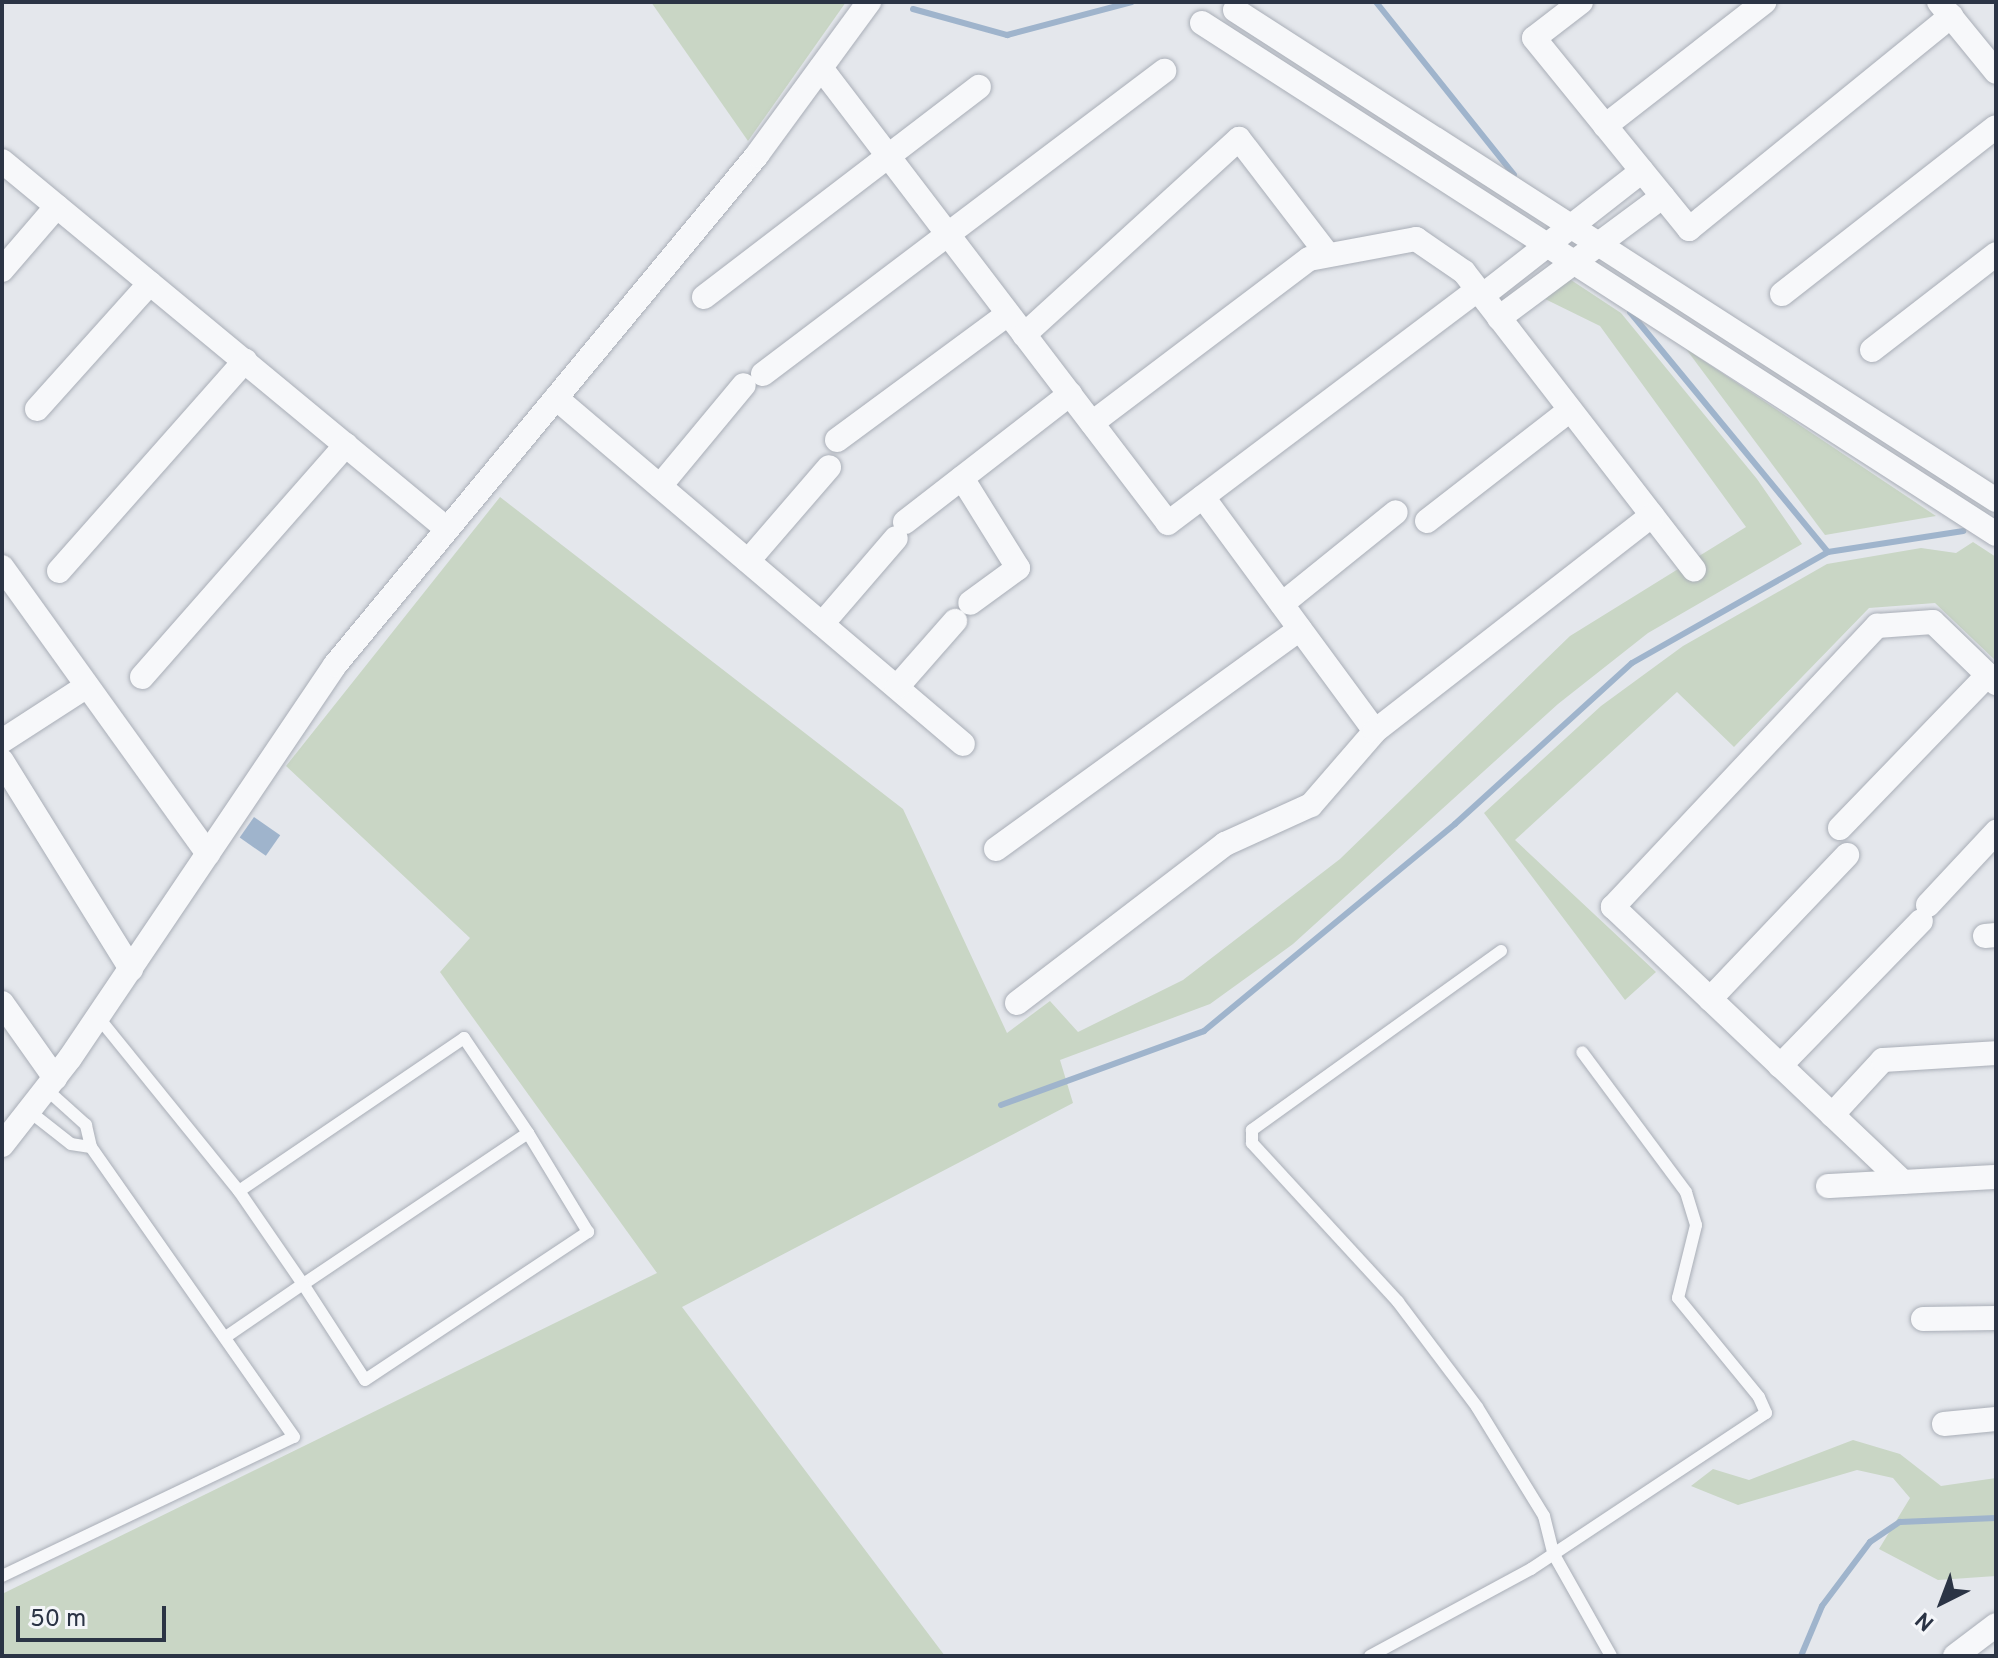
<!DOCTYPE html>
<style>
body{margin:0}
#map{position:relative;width:1998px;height:1658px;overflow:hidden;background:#e4e7ec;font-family:Overpass,sans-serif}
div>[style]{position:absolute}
.green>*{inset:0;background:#c9d6c5}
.water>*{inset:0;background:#9fb4cc;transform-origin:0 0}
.stream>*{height:6px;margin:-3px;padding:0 3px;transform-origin:3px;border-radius:3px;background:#9fb4cc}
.roads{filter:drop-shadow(0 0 2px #a9aeb7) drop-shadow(0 0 2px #a9aeb7)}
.service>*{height:12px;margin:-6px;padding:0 6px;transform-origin:6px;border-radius:6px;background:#f7f8fa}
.minor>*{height:24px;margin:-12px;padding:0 12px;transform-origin:12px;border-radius:12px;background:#f7f8fa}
span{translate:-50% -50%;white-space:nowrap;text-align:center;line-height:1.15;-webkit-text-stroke:6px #f4f6f9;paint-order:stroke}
.frame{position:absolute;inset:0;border:4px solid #2b3445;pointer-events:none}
.north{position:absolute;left:1902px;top:1562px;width:80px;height:80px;-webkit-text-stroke:6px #f4f6f9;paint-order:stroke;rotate:222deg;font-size:22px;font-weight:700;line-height:32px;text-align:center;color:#2b3445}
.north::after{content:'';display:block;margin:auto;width:28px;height:36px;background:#2b3445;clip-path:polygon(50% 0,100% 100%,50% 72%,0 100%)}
.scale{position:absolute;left:16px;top:1606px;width:150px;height:36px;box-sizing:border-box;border:4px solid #2b3445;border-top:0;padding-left:10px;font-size:24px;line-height:28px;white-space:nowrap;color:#2b3445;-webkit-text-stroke:6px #f4f6f9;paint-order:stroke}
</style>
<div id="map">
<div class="green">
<i style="clip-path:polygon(651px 2px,846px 2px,748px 141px)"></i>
<i style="clip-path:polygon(1568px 278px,1621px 313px,1757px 479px,1802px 544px,1648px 633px,1558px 704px,1293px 944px,1210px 1004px,1060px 1060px,1073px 1103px,682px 1307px,945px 1656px,2px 1656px,2px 1594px,657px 1273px,440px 972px,470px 938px,286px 766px,500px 497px,903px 809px,1007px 1033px,1050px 1001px,1078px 1032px,1183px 980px,1340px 859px,1570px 636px,1746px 527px,1600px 326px,1545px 299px)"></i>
<i style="clip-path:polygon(1686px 349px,1936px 516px,1825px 535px)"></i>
<i style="clip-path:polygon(1973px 542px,1996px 557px,1996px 661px,1935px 603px,1869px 608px,1734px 747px,1677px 692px,1515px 840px,1656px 972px,1625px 1000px,1484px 813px,1601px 706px,1683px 646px,1827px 564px,1921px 548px,1956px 553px)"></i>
<i style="clip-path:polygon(1853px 1440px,1900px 1454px,1941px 1486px,1996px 1478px,1996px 1576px,1938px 1580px,1879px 1549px,1910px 1498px,1893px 1478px,1857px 1470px,1738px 1505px,1691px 1486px,1713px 1469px,1749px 1480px)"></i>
</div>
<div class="water">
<i style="left:254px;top:817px;width:32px;height:25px;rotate:35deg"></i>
</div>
<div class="stream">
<i style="left:1376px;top:2px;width:221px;rotate:51.4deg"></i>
<i style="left:913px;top:9px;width:98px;rotate:15.5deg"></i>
<i style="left:1007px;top:35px;width:129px;rotate:-14.8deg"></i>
<i style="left:1630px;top:312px;width:311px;rotate:50.5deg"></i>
<i style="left:1828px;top:552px;width:137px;rotate:-8.8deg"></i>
<i style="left:1001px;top:1105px;width:216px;rotate:-20deg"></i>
<i style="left:1204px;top:1031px;width:325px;rotate:-39.5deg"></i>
<i style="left:1455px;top:824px;width:239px;rotate:-42.3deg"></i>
<i style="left:1632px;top:663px;width:225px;rotate:-29.5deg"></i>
<i style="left:1801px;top:1656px;width:54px;rotate:-67.2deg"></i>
<i style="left:1822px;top:1606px;width:80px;rotate:-53.1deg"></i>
<i style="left:1870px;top:1542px;width:36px;rotate:-34deg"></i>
<i style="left:1900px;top:1522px;width:96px;rotate:-2.4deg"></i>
</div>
<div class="roads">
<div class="service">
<i style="left:1501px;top:951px;width:307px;rotate:144.3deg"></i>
<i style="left:1252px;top:1130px;width:13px;rotate:90deg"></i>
<i style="left:1252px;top:1143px;width:216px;rotate:47.4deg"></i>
<i style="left:1398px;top:1302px;width:131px;rotate:53deg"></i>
<i style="left:1477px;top:1407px;width:128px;rotate:58.4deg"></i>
<i style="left:1544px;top:1516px;width:38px;rotate:76deg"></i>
<i style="left:1553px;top:1553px;width:118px;rotate:60.6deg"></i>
<i style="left:98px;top:1017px;width:224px;rotate:51deg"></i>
<i style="left:239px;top:1191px;width:113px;rotate:55.5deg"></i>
<i style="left:303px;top:1284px;width:114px;rotate:57.1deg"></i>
<i style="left:365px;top:1380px;width:268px;rotate:-33.6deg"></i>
<i style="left:588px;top:1232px;width:116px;rotate:-121.2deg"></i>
<i style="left:528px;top:1133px;width:271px;rotate:146.1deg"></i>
<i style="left:303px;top:1284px;width:92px;rotate:145.6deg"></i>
<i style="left:29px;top:1111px;width:53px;rotate:38.2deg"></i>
<i style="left:71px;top:1144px;width:20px;rotate:9deg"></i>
<i style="left:239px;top:1191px;width:272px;rotate:-34.2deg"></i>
<i style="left:464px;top:1038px;width:115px;rotate:56deg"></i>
<i style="left:2px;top:1576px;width:323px;rotate:-25.5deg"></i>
<i style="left:294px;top:1437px;width:354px;rotate:-125deg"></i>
<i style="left:91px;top:1147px;width:23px;rotate:-103deg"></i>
<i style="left:86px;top:1125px;width:54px;rotate:-138deg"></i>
<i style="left:1370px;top:1656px;width:183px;rotate:-28.4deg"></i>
<i style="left:1531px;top:1569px;width:282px;rotate:-33.6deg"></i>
<i style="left:1766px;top:1413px;width:17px;rotate:-114deg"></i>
<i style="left:1759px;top:1397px;width:128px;rotate:-129.3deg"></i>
<i style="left:1678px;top:1298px;width:75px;rotate:-76.1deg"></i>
<i style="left:1696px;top:1225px;width:34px;rotate:-107deg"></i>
<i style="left:1686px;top:1192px;width:174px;rotate:-126.6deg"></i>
</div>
<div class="minor">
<i style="left:1581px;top:2px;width:59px;rotate:142.5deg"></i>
<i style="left:1534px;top:38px;width:246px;rotate:50.9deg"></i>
<i style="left:1689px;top:229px;width:338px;rotate:-39.1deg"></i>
<i style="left:1939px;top:2px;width:90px;rotate:50.8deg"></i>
<i style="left:1235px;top:10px;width:905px;rotate:32.78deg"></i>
<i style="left:1202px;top:23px;width:944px;rotate:32.76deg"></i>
<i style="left:821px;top:68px;width:572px;rotate:52.67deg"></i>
<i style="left:1168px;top:523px;width:387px;rotate:-37deg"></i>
<i style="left:1605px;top:126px;width:202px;rotate:-37.9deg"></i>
<i style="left:2px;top:161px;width:577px;rotate:39.59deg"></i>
<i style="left:2px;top:270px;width:84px;rotate:-49.3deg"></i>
<i style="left:1782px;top:294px;width:271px;rotate:-38deg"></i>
<i style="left:1482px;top:296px;width:203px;rotate:-38deg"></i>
<i style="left:704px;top:297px;width:346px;rotate:-37.4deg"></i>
<i style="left:1499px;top:318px;width:204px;rotate:-36.6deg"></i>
<i style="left:1024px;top:335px;width:291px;rotate:-42.4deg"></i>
<i style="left:1239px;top:139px;width:146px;rotate:52.5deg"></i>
<i style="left:1872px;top:350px;width:157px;rotate:-37.7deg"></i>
<i style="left:763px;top:374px;width:503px;rotate:-37.08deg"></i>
<i style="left:556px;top:398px;width:534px;rotate:40.37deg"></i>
<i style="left:37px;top:409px;width:169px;rotate:-48.1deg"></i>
<i style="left:1092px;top:423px;width:272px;rotate:-37.1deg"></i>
<i style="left:1309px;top:259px;width:109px;rotate:-10.6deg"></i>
<i style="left:1416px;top:239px;width:58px;rotate:34.5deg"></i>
<i style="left:1464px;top:272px;width:376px;rotate:52.3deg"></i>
<i style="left:837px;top:440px;width:212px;rotate:-36.4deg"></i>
<i style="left:962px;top:478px;width:106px;rotate:58.1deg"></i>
<i style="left:1018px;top:568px;width:59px;rotate:143.9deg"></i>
<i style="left:660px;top:486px;width:131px;rotate:-50.3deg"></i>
<i style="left:1203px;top:497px;width:290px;rotate:53.7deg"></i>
<i style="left:1427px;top:521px;width:181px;rotate:-37.8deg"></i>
<i style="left:905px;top:522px;width:209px;rotate:-37.8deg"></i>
<i style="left:748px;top:561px;width:124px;rotate:-49.2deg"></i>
<i style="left:2px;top:567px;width:353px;rotate:54.3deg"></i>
<i style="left:59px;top:571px;width:281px;rotate:-48.5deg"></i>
<i style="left:1282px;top:604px;width:146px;rotate:-38.9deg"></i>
<i style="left:822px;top:624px;width:113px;rotate:-49.3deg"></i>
<i style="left:142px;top:677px;width:309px;rotate:-48.7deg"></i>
<i style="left:897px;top:687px;width:88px;rotate:-48.7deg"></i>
<i style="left:2px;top:741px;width:101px;rotate:-32.9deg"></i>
<i style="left:2px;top:761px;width:245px;rotate:58.2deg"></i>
<i style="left:1840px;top:828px;width:213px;rotate:-46deg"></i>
<i style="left:996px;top:849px;width:375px;rotate:-35.9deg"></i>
<i style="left:1928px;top:905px;width:100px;rotate:-47deg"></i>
<i style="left:1985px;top:936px;width:11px;rotate:-5deg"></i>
<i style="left:1710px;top:999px;width:199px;rotate:-46.4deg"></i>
<i style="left:2px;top:1003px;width:92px;rotate:54.8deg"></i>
<i style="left:1017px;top:1003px;width:262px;rotate:-37.4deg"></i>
<i style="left:1225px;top:844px;width:94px;rotate:-24.4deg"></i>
<i style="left:1311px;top:805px;width:98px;rotate:-49.1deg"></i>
<i style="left:1375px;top:731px;width:351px;rotate:-37.9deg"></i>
<i style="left:1780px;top:1066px;width:202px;rotate:-45.8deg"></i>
<i style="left:1832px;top:1115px;width:75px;rotate:-47.2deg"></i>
<i style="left:1883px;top:1060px;width:113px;rotate:-3.5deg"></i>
<i style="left:2px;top:1145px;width:110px;rotate:-52deg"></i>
<i style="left:70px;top:1058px;width:474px;rotate:-56deg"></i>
<i style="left:335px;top:665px;width:662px;rotate:-50.39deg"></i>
<i style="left:757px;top:155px;width:190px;rotate:-53.8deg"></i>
<i style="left:1903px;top:1182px;width:400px;rotate:-136.5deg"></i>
<i style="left:1613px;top:907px;width:386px;rotate:-46.8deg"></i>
<i style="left:1877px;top:626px;width:56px;rotate:-4.1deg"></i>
<i style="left:1933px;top:622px;width:88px;rotate:44.1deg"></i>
<i style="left:1828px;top:1186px;width:168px;rotate:-3.1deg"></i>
<i style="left:1923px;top:1319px;width:73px;rotate:-0.8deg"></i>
<i style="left:1944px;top:1424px;width:52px;rotate:-5.5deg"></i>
<i style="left:1955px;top:1656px;width:51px;rotate:-37.1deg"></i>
</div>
</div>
<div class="frame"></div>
<div class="north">N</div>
<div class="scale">50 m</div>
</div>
